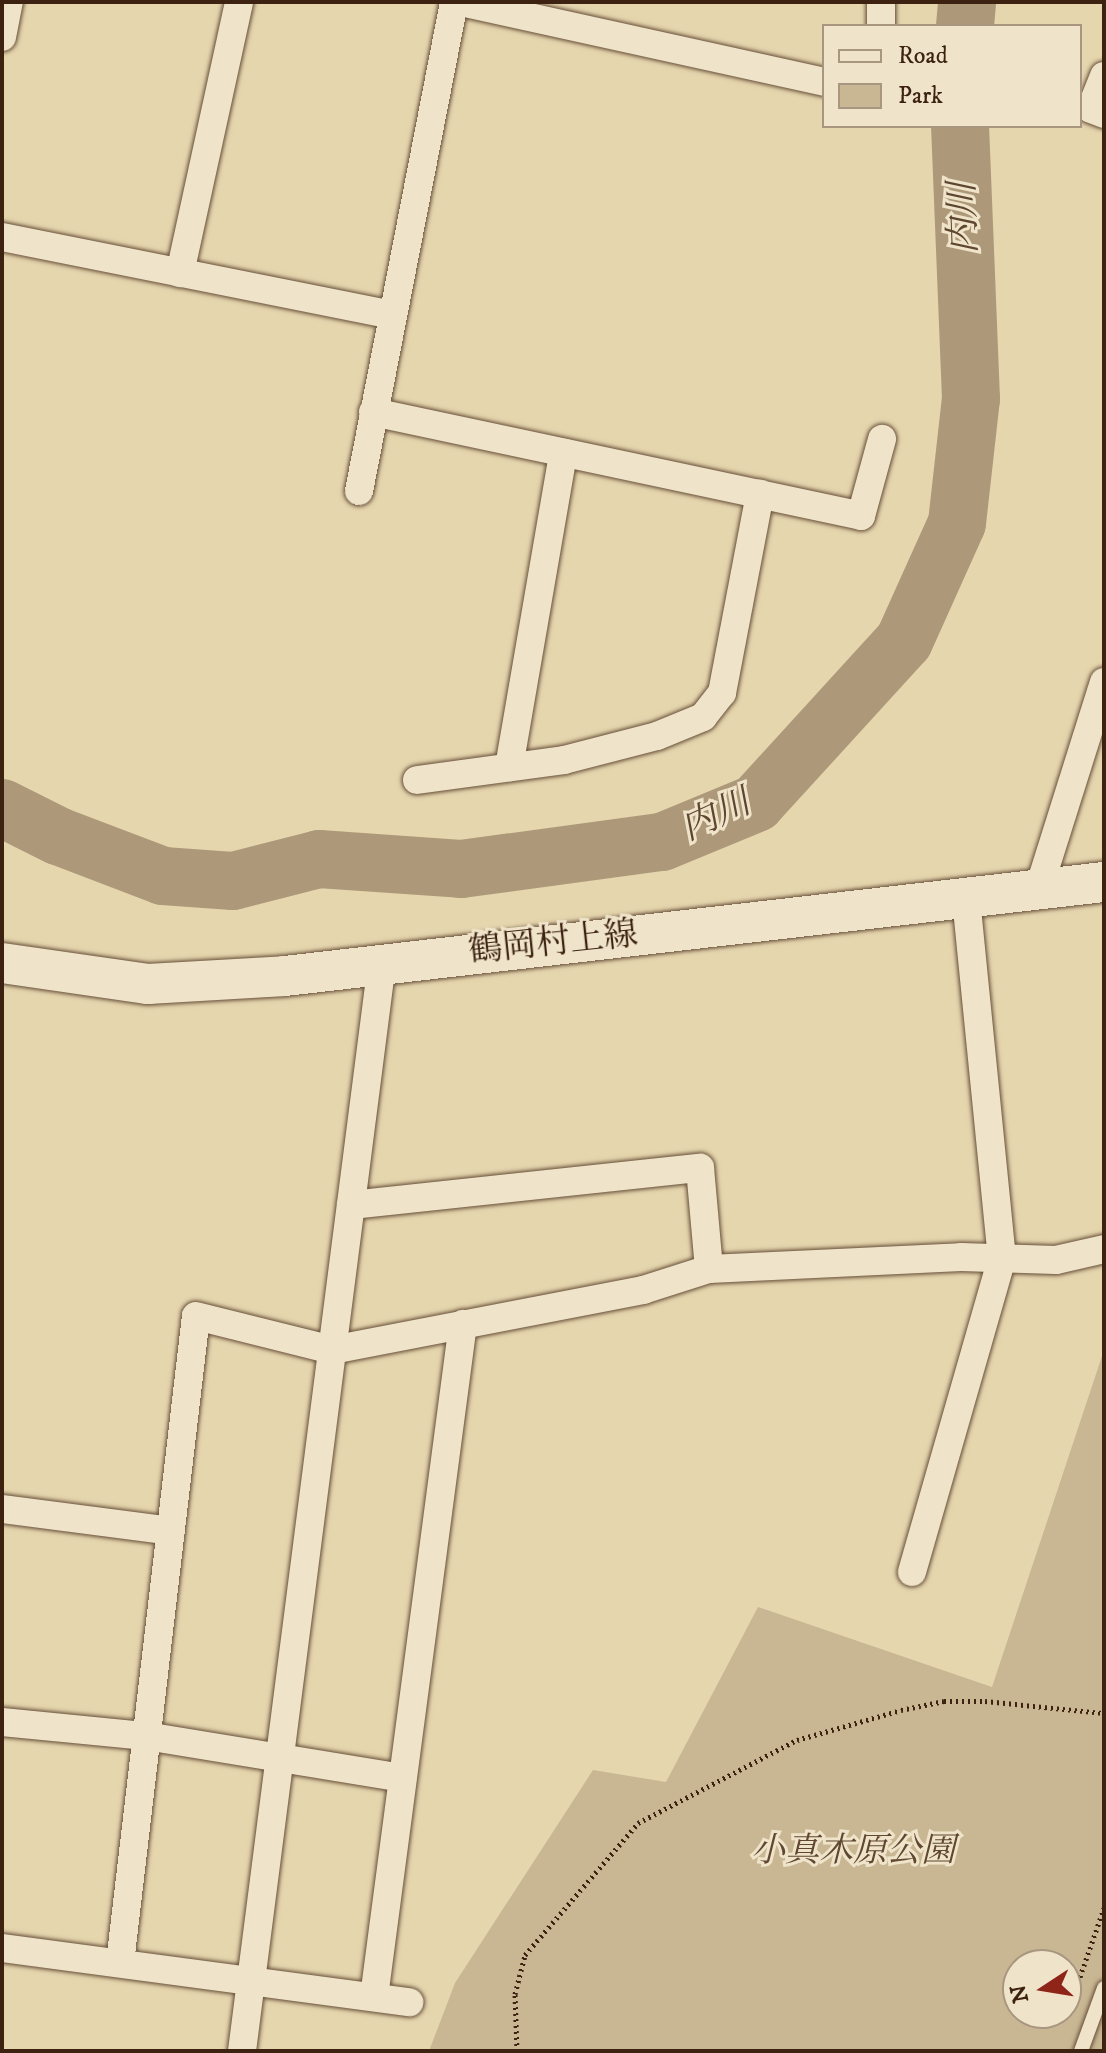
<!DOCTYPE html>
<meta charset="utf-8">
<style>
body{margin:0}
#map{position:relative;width:1106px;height:2053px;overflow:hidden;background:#e6d6ae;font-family:"IM FELL DW Pica","Noto Serif JP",serif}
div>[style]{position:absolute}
.green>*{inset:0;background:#c9b793}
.river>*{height:58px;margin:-29px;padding:0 29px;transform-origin:29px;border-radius:29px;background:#ad9979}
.path>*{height:5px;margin-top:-2.5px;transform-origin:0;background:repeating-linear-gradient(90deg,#3d2212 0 2px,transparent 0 6px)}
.roads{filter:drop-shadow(0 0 2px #674f39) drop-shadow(0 0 2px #674f39)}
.lane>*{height:14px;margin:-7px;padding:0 7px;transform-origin:7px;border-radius:7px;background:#efe4ca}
.street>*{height:28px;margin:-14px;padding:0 14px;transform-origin:14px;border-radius:14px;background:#efe4ca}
.secondary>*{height:40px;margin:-20px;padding:0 20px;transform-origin:20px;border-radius:20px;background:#efe4ca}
span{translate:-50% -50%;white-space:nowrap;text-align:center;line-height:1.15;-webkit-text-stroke:6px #efe4ca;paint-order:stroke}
.street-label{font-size:34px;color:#3d2212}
.park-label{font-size:34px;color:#604732;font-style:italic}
.water-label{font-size:36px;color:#5f4631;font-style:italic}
.frame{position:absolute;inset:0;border:4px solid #3d2212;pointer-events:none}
.legend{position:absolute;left:822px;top:24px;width:260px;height:104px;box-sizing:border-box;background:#efe4ca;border:2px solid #a89680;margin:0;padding:10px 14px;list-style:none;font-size:24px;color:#3d2212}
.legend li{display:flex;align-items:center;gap:16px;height:40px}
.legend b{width:40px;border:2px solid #a89680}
.north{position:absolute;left:1002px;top:1949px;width:80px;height:80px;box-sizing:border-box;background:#efe4ca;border:2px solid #a89680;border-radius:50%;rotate:258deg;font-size:22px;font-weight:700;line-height:32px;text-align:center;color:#3d2212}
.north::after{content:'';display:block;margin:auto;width:28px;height:36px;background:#8f2418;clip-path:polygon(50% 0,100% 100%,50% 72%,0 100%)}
</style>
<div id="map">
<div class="green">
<i style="clip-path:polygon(evenodd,1104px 1350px,1104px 2051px,429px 2051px,455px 1983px,593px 1770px,666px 1782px,758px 1607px,992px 1687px,1104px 1350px,1018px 1965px,1066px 1965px,1066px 2013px,1018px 2013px,1018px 1965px)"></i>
</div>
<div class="river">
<i style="left:965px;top:26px;width:24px;rotate:-85deg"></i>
<i style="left:2px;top:808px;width:63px;rotate:26.6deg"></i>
<i style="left:58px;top:836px;width:112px;rotate:20.9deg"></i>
<i style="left:163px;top:876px;width:70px;rotate:4.1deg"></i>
<i style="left:233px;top:881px;width:89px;rotate:-14.3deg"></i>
<i style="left:319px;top:859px;width:142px;rotate:4deg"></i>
<i style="left:461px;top:869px;width:203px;rotate:-7.7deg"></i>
<i style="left:662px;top:842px;width:102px;rotate:-22.5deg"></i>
<i style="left:756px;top:803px;width:219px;rotate:-47.6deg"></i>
<i style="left:904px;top:641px;width:129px;rotate:-65.8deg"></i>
<i style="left:957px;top:523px;width:125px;rotate:-83.6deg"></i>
<i style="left:971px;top:399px;width:273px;rotate:-92.3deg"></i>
</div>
<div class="path">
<i style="left:1074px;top:1994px;width:91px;rotate:-70.8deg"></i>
<i style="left:517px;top:2051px;width:57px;rotate:-92deg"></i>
<i style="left:515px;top:1994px;width:40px;rotate:-75.6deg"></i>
<i style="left:525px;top:1955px;width:174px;rotate:-49.4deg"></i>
<i style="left:638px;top:1823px;width:179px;rotate:-27.6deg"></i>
<i style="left:797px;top:1740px;width:108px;rotate:-16.1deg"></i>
<i style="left:901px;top:1710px;width:44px;rotate:-11.8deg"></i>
<i style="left:944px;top:1701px;width:41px"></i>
<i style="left:985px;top:1701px;width:120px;rotate:5.8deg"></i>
</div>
<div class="roads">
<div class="lane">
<i style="left:1081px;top:2051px;width:67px;rotate:-69.9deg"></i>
</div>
<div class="street">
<i style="left:461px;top:2px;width:372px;rotate:12.4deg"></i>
<i style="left:881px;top:26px;width:24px;rotate:-90deg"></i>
<i style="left:2px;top:37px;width:36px;rotate:-79deg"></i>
<i style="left:1104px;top:76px;width:35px;rotate:112deg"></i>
<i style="left:1091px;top:109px;width:14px;rotate:21deg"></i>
<i style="left:2px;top:237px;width:397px;rotate:11.3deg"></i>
<i style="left:180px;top:273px;width:277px;rotate:-77.7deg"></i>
<i style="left:373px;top:412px;width:499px;rotate:12deg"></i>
<i style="left:861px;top:516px;width:80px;rotate:-74.7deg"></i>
<i style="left:359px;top:491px;width:498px;rotate:-79deg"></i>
<i style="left:509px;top:767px;width:319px;rotate:-80.2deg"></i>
<i style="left:417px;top:780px;width:148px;rotate:-7.7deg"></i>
<i style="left:564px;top:760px;width:96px;rotate:-14.5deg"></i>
<i style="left:657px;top:736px;width:50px;rotate:-22.4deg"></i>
<i style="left:703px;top:717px;width:31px;rotate:-52deg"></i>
<i style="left:722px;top:693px;width:203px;rotate:-79.2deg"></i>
<i style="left:1039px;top:888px;width:216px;rotate:-72.5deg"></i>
<i style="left:351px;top:1205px;width:351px;rotate:-6.1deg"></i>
<i style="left:700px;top:1168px;width:101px;rotate:84.9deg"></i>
<i style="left:2px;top:1509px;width:170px;rotate:7.4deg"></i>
<i style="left:912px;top:1572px;width:326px;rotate:-74deg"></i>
<i style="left:1002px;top:1259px;width:365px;rotate:-95.7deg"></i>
<i style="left:2px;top:1722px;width:145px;rotate:5.6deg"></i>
<i style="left:146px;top:1736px;width:260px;rotate:9.3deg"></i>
<i style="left:2px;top:1948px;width:411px;rotate:7.6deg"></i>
<i style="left:120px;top:1963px;width:651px;rotate:-83.3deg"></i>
<i style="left:196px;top:1316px;width:140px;rotate:14deg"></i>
<i style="left:332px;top:1350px;width:317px;rotate:-10.9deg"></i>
<i style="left:643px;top:1290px;width:69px;rotate:-17.7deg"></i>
<i style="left:709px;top:1269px;width:252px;rotate:-2.7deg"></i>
<i style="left:961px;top:1257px;width:95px;rotate:1.8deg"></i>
<i style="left:1056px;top:1260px;width:49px;rotate:-12.9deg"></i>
<i style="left:374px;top:1997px;width:679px;rotate:-82.47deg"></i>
<i style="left:242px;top:2051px;width:1098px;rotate:-82.67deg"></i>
</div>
<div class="secondary">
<i style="left:2px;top:963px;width:148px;rotate:8.2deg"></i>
<i style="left:148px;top:984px;width:137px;rotate:-3.3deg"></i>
<i style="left:285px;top:976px;width:824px;rotate:-6.55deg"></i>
</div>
</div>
<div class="street-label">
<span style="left:553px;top:943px;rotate:-6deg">鶴岡村上線</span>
</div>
<div class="park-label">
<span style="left:853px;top:1852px">小真木原公園</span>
</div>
<div class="water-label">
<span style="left:964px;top:218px;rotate:-92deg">内川</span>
<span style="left:716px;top:816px;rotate:-25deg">内川</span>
</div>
<div class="frame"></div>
<ul class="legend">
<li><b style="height:10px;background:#efe4ca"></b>Road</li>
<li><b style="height:22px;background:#c9b793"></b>Park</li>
</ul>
<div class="north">N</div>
</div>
